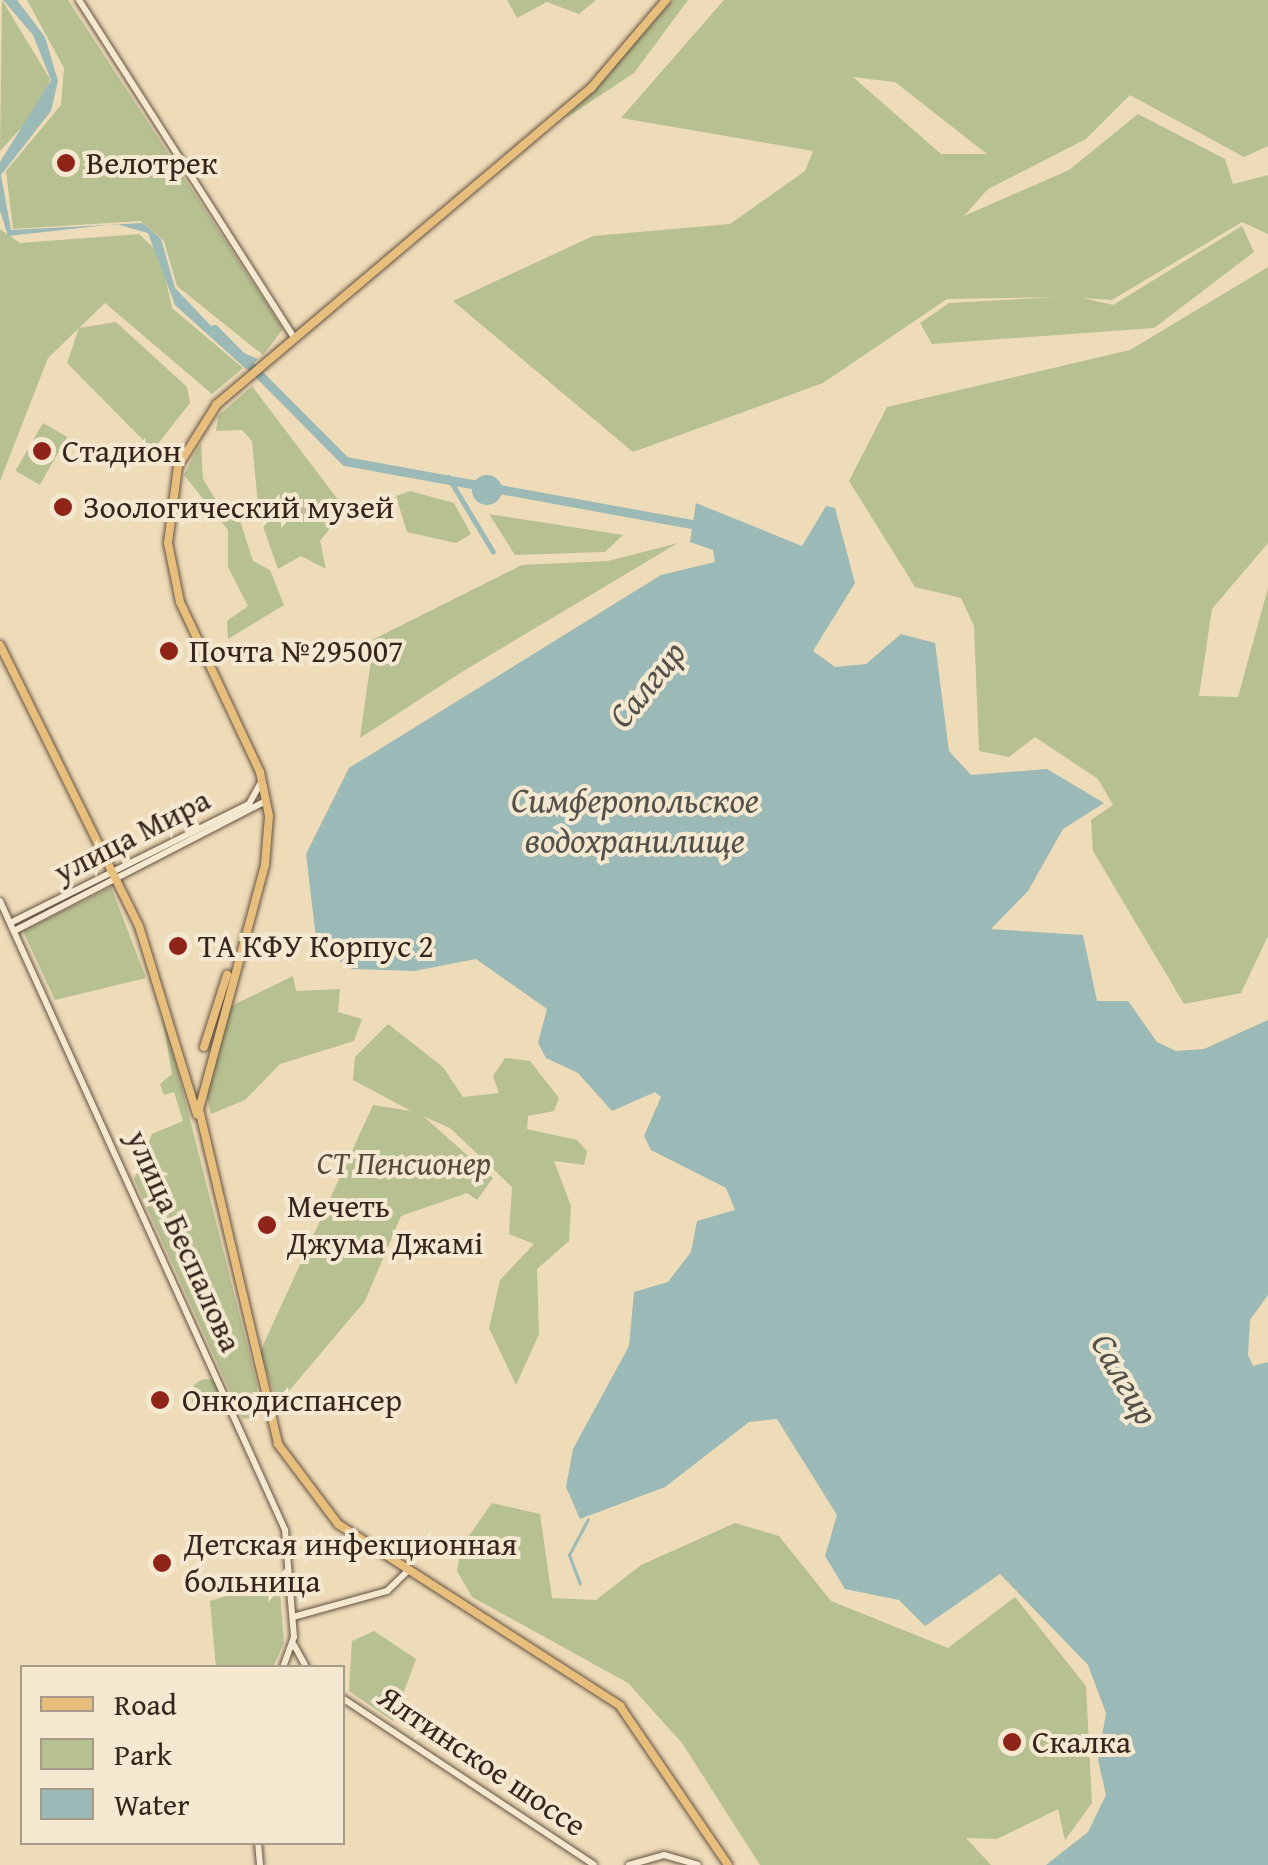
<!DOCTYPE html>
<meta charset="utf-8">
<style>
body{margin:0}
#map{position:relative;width:1268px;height:1865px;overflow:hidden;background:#eedbb8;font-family:"Gentium Book Plus",serif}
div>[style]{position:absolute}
.green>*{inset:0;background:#b7c090;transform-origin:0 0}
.round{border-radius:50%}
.water>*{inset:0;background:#9bb9b6}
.stream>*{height:2.5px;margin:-1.25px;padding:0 1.25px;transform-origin:1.25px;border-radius:1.25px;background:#9bb9b6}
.canal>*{height:5px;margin:-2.5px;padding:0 2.5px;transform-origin:2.5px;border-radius:2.5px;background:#9bb9b6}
.river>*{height:9px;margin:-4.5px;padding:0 4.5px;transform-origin:4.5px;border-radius:4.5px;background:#9bb9b6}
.roads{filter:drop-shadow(0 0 2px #645243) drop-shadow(0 0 2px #645243)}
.tertiary>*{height:6px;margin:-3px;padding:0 3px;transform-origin:3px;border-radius:3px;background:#f4e8d1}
.secondary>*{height:6px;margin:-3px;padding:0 3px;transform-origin:3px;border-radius:3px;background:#f4e8d1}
.primary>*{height:8px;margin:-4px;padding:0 4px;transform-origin:4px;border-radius:4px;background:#e7be7c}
.dots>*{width:28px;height:28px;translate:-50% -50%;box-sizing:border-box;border:5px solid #f4e8d1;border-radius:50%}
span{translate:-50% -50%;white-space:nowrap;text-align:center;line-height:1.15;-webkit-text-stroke:8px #f4e8d1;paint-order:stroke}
.poi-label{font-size:32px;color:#36251c}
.left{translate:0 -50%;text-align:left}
.street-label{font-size:32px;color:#36251c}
.park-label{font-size:32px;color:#564c39;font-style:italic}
.water-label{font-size:35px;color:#54514a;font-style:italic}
.legend{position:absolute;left:20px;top:1665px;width:325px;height:180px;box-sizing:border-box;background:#f4e8d1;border:2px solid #a89a89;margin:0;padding:12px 18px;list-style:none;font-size:30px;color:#36251c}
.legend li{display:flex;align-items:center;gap:20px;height:50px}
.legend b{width:50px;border:2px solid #a89a89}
</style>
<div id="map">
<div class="green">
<i style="clip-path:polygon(2px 0,50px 79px,40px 107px,0 151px)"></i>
<i style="clip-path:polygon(27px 0,68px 0,283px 329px,263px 355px,177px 286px,164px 241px,141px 221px,13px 229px,6px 171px,61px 105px,64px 68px)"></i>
<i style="clip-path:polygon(507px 0,596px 0,579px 14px,547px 2px,517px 18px)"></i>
<i style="clip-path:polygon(673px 0,688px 0,634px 73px,566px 118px)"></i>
<i style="clip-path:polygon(evenodd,724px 0,1268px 0,1268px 146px,1244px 157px,1130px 95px,1086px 139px,988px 189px,964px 216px,1069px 170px,1138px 114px,1225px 159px,1233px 184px,1268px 175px,1268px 234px,1242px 222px,1112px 300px,1083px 298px,1113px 305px,1242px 226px,1254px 252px,1154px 328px,932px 344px,920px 323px,949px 303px,1057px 297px,947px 299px,823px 383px,633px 452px,453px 301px,593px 236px,730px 224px,805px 171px,813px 151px,621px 118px,724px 0,853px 77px,895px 82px,987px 154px,941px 154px,853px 77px)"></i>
<i style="clip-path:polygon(0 229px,20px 243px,139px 234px,160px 254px,172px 308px,243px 368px,212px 394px,105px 303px,48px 358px,0 481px)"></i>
<i style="clip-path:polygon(1268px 267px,1268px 543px,1212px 609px,1199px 696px,1238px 697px,1268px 588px,1268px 936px,1241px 993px,1184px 1004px,1093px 851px,1091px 820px,1113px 805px,1098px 779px,1035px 737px,1009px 757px,979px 751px,974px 626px,961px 598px,915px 587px,849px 481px,887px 407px,1130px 350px)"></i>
<i style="clip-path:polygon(116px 322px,187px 387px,190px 403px,153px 450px,67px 363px,79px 328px)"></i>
<i style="clip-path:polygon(252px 386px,345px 509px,320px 541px,326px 569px,301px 556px,278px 569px,259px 515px,252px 441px,242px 430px,216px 431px,218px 416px)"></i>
<i style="left:43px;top:423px;width:28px;height:55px;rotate:30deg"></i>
<i style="clip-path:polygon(201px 442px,203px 479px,216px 500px,236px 508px,253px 561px,270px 570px,284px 605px,228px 639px,227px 621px,248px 606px,228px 567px,228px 530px,184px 475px)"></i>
<i style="clip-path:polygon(410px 491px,454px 503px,471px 534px,456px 543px,407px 532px,396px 496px)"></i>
<i style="clip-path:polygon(489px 514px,623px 535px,605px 552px,515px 555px)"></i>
<i style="clip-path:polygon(678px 543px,465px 670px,360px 738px,374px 639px,522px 565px,608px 561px)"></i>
<i style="clip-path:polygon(111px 887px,146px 978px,55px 1000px,23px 931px)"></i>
<i style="clip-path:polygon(293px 976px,296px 991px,340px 989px,338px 1012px,362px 1019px,354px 1041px,280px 1064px,245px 1100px,211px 1114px,206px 1095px,229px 1007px)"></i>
<i style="clip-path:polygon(158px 993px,257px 1384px,257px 1420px,242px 1418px,134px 1179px,152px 1134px,183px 1121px,174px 1092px,164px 1095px,160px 1084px,172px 1074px)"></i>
<i style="clip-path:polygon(388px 1024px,443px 1067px,463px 1097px,499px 1093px,493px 1076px,505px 1058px,530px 1061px,559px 1098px,554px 1111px,528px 1116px,527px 1129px,577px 1140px,587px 1151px,584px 1165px,554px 1161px,571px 1206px,569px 1241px,537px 1269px,539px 1334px,516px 1385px,489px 1328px,500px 1280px,534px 1244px,509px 1234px,512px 1187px,450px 1128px,423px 1116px,493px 1178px,477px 1200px,467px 1193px,401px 1216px,365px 1301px,278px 1404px,260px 1352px,373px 1105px,411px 1111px,353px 1080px,355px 1057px)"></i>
<i class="round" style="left:191px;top:1379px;width:32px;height:32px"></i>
<i style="clip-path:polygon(492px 1503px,540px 1514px,552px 1598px,596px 1600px,641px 1565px,735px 1523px,779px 1536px,831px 1601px,948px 1648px,1015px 1597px,1086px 1686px,1092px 1803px,1065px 1840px,1058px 1809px,997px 1839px,966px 1838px,991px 1865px,760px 1865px,682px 1743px,628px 1683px,472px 1597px,457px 1571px,461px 1547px)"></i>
<i style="clip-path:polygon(279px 1580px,284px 1643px,273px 1667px,216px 1667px,210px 1601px)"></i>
<i style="clip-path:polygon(374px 1631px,416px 1659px,393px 1721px,349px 1691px,352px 1641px)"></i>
</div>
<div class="water">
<i style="clip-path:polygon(3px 0,17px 0,45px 37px,58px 81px,51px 111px,1px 175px,11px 230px,143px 223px,161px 239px,175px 288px,232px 348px,258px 359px,246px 369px,175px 305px,148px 233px,116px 224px,8px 236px,0 211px,0 162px,51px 80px,33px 35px)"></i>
<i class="round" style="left:472px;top:475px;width:30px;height:30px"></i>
<i style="clip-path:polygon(696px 503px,802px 546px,826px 506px,835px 508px,855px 583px,813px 651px,835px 667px,866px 664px,901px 634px,935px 643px,949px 751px,971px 775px,1047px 769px,1104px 803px,1063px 829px,1028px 891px,991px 929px,1083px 935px,1097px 1001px,1128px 1001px,1157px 1042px,1176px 1051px,1204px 1049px,1268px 1020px,1268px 1295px,1250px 1320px,1248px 1355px,1253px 1366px,1268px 1362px,1268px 1865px,1046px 1865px,1088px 1832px,1106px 1795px,1098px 1760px,1106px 1713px,1088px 1665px,1000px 1574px,925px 1626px,899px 1600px,845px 1589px,825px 1556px,837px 1515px,777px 1419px,749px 1422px,665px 1487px,580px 1519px,566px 1487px,573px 1449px,629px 1346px,634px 1292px,668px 1282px,691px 1252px,697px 1221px,735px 1210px,726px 1188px,651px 1150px,644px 1136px,661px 1097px,655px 1092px,612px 1111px,578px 1073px,546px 1058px,538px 1043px,547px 1009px,476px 959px,414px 971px,352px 969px,317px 946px,306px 854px,349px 768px,661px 575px,715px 562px,713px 550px,690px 542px)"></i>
</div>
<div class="stream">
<i style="left:580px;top:1584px;width:31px;rotate:-111deg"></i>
<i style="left:569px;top:1555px;width:40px;rotate:-62deg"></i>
</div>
<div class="canal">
<i style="left:448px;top:477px;width:87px;rotate:59deg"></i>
</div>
<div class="river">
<i style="left:214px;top:329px;width:186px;rotate:45.2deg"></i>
<i style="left:345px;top:461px;width:362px;rotate:10.3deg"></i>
</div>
<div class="roads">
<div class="tertiary">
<i style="left:294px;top:1645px;width:26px;rotate:61deg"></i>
<i style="left:342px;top:1698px;width:302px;rotate:33.5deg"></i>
<i style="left:629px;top:1865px;width:36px;rotate:-16deg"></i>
<i style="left:664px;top:1855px;width:35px;rotate:16deg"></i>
</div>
<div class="secondary">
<i style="left:79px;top:0;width:400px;rotate:57.5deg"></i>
<i style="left:0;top:901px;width:691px;rotate:65.62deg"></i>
<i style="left:285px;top:1530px;width:107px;rotate:85.2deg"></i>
<i style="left:294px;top:1637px;width:33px;rotate:110deg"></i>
<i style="left:10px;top:923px;width:267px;rotate:-26.5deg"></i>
<i style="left:249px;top:804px;width:26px;rotate:-61deg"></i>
<i style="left:14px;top:931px;width:284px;rotate:-27.3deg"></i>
<i style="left:293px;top:1617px;width:98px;rotate:-15.5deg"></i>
<i style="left:387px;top:1591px;width:30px;rotate:-44deg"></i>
<i style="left:258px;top:1842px;width:23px;rotate:85deg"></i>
</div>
<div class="primary">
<i style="left:666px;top:0;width:116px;rotate:130.4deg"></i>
<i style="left:591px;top:88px;width:490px;rotate:139.8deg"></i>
<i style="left:217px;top:404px;width:73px;rotate:122.2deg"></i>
<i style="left:178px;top:466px;width:78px;rotate:97.4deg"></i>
<i style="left:168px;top:543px;width:60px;rotate:78.5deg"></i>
<i style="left:180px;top:602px;width:188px;rotate:64.8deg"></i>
<i style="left:260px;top:772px;width:45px;rotate:78.4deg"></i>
<i style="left:269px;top:816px;width:49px;rotate:94.7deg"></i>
<i style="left:265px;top:865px;width:253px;rotate:105.1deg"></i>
<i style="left:199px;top:1109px;width:344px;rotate:76.7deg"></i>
<i style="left:278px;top:1444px;width:100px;rotate:53.1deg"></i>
<i style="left:338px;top:1524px;width:336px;rotate:32.8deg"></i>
<i style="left:620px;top:1706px;width:192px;rotate:55.8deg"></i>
<i style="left:0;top:645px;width:313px;rotate:63.7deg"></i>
<i style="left:139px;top:926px;width:197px;rotate:72.9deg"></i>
<i style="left:204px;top:1047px;width:76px;rotate:-72.3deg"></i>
</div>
</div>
<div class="dots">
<i style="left:66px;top:163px;background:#8f2418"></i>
<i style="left:42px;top:451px;background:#8f2418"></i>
<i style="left:63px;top:507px;background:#8f2418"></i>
<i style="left:169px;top:651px;background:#8f2418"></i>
<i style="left:178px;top:946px;background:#8f2418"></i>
<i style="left:267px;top:1225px;background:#8f2418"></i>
<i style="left:160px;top:1400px;background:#8f2418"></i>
<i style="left:162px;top:1563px;background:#8f2418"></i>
<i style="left:1012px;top:1742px;background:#8f2418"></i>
</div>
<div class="poi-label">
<span class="left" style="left:86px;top:163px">Велотрек</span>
<span class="left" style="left:62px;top:451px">Стадион</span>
<span class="left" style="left:83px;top:507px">Зоологический музей</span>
<span class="left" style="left:189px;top:651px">Почта №295007</span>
<span class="left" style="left:198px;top:946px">ТА КФУ Корпус 2</span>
<span class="left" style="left:287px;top:1225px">Мечеть<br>Джума Джамі</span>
<span class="left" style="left:182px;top:1400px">Онкодиспансер</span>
<span class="left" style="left:184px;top:1563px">Детская инфекционная<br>больница</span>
<span class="left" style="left:1032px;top:1742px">Скалка</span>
</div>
<div class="street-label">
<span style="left:132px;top:836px;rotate:-27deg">улица Мира</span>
<span style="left:184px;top:1241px;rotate:66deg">улица Беспалова</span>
<span style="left:482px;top:1761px;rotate:34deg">Ялтинское шоссе</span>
</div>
<div class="park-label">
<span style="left:404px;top:1163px">СТ Пенсионер</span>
</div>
<div class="water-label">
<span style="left:647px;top:684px;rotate:-51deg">Салгир</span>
<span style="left:635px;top:820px">Симферопольское<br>водохранилище</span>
<span style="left:1125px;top:1379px;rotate:60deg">Салгир</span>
</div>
<ul class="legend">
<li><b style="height:12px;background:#e7be7c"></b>Road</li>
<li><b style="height:28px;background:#b7c090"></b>Park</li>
<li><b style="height:28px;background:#9bb9b6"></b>Water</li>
</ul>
</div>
